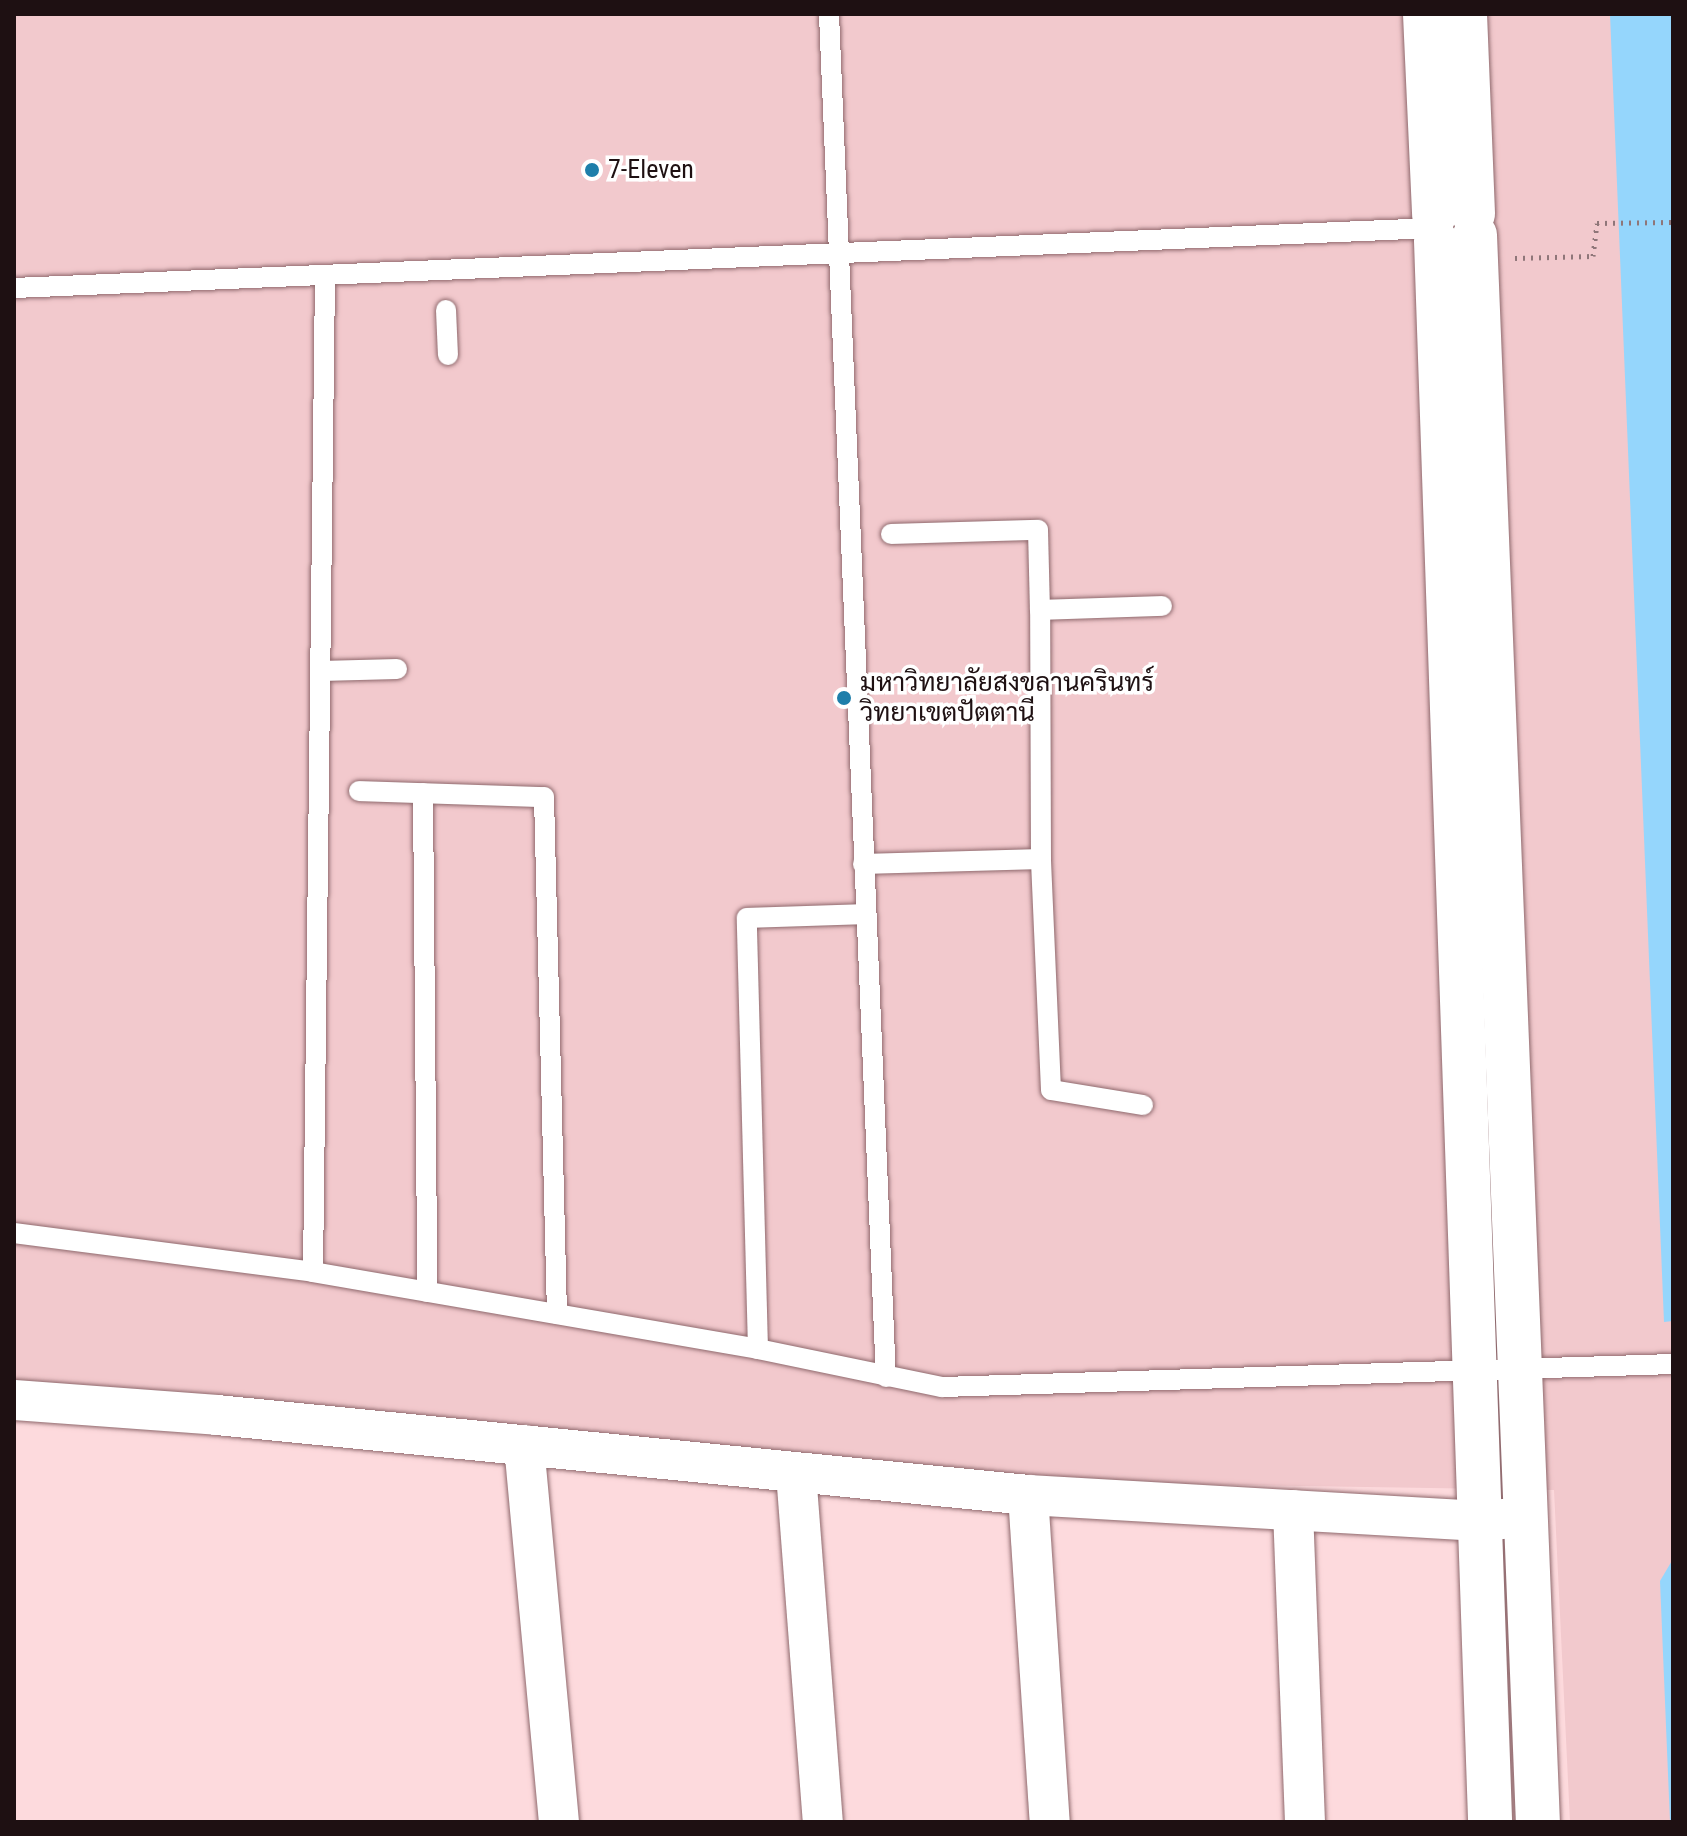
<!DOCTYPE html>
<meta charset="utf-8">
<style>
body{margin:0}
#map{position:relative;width:1687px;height:1836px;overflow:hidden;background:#fddadd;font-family:"Roboto Condensed",Sarabun,sans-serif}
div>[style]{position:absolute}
.built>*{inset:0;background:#f2c9cd}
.water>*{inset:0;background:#95d6fc}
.path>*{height:5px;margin-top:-2.5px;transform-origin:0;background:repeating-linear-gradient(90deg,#8f7679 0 2px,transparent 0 8px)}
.roads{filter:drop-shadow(0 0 2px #8f696d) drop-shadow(0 0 2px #8f696d)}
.service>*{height:20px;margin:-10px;padding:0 10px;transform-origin:10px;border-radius:10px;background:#fff}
.minor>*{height:40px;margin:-20px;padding:0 20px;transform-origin:20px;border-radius:20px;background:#fff}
.secondary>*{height:44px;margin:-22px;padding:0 22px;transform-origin:22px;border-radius:22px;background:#fff}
.dots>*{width:22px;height:22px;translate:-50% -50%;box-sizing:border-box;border:4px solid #fff;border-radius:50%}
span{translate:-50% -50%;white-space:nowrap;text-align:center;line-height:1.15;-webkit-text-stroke:7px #fff;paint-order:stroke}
.poi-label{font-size:26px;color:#1e1012}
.left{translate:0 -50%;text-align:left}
.frame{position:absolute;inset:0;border:16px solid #1e1012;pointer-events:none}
</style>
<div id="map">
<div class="built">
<i style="clip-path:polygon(14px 14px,1673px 14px,1673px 1822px,1570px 1822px,1554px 1490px,1174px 1484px,828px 1468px,14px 1382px)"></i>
</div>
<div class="water">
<i style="clip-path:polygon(1610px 14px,1673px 14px,1673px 1321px,1664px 1322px)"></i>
<i style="clip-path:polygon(1673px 1559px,1673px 1822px,1670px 1822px,1660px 1581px)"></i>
</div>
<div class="path">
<i style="left:1515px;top:258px;width:78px;rotate:-1.5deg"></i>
<i style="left:1593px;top:256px;width:33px;rotate:-83deg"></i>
<i style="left:1597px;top:223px;width:76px;rotate:-0.8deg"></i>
</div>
<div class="roads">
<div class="service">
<i style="left:829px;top:14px;width:1364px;rotate:87.61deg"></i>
<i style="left:14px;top:288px;width:1418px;rotate:-2.42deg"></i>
<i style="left:446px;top:310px;width:45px;rotate:87.5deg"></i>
<i style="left:891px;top:534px;width:147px;rotate:-1.6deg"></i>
<i style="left:1038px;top:530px;width:80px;rotate:88.6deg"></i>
<i style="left:321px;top:671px;width:76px;rotate:-1.5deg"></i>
<i style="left:359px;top:791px;width:185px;rotate:1.9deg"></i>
<i style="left:544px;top:797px;width:517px;rotate:88.56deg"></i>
<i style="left:423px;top:793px;width:499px;rotate:89.5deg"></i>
<i style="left:863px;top:864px;width:178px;rotate:-1.6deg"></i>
<i style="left:1143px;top:1105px;width:93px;rotate:-170.7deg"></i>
<i style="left:1051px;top:1090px;width:231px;rotate:-92.5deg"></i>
<i style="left:1041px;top:859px;width:249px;rotate:-90.2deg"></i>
<i style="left:1040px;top:610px;width:122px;rotate:-1.9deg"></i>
<i style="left:14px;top:1233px;width:302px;rotate:7.4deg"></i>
<i style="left:313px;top:1272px;width:452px;rotate:9.8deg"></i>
<i style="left:758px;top:1349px;width:188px;rotate:11.7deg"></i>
<i style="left:942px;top:1387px;width:731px;rotate:-1.8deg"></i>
<i style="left:313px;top:1272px;width:995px;rotate:-89.31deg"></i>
<i style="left:758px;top:1349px;width:431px;rotate:-91.5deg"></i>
<i style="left:747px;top:918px;width:119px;rotate:-1.9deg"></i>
</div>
<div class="minor">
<i style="left:14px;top:1400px;width:204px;rotate:4.2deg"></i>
<i style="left:217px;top:1415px;width:815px;rotate:5.63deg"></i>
<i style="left:1028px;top:1495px;width:453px;rotate:3.3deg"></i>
<i style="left:1480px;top:1521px;width:33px;rotate:-5deg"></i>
<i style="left:524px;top:1445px;width:379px;rotate:84.7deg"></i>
<i style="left:796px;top:1473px;width:350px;rotate:85.6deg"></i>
<i style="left:1028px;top:1495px;width:328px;rotate:86.2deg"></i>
<i style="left:1293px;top:1510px;width:312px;rotate:87.8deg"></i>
</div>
<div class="secondary">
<i style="left:1425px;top:14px;width:202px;rotate:87.4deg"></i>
<i style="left:1465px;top:14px;width:200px;rotate:87.7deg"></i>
<i style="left:1475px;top:235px;width:1588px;rotate:87.73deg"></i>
<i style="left:1436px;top:241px;width:1582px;rotate:88.04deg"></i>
</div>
</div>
<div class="dots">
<i style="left:592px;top:170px;background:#1e7eaa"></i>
<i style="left:844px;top:698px;background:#1e7eaa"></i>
</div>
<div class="poi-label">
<span class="left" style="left:608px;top:170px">7-Eleven</span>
<span class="left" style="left:860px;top:698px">มหาวิทยาลัยสงขลานครินทร์<br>วิทยาเขตปัตตานี</span>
</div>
<div class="frame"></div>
</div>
